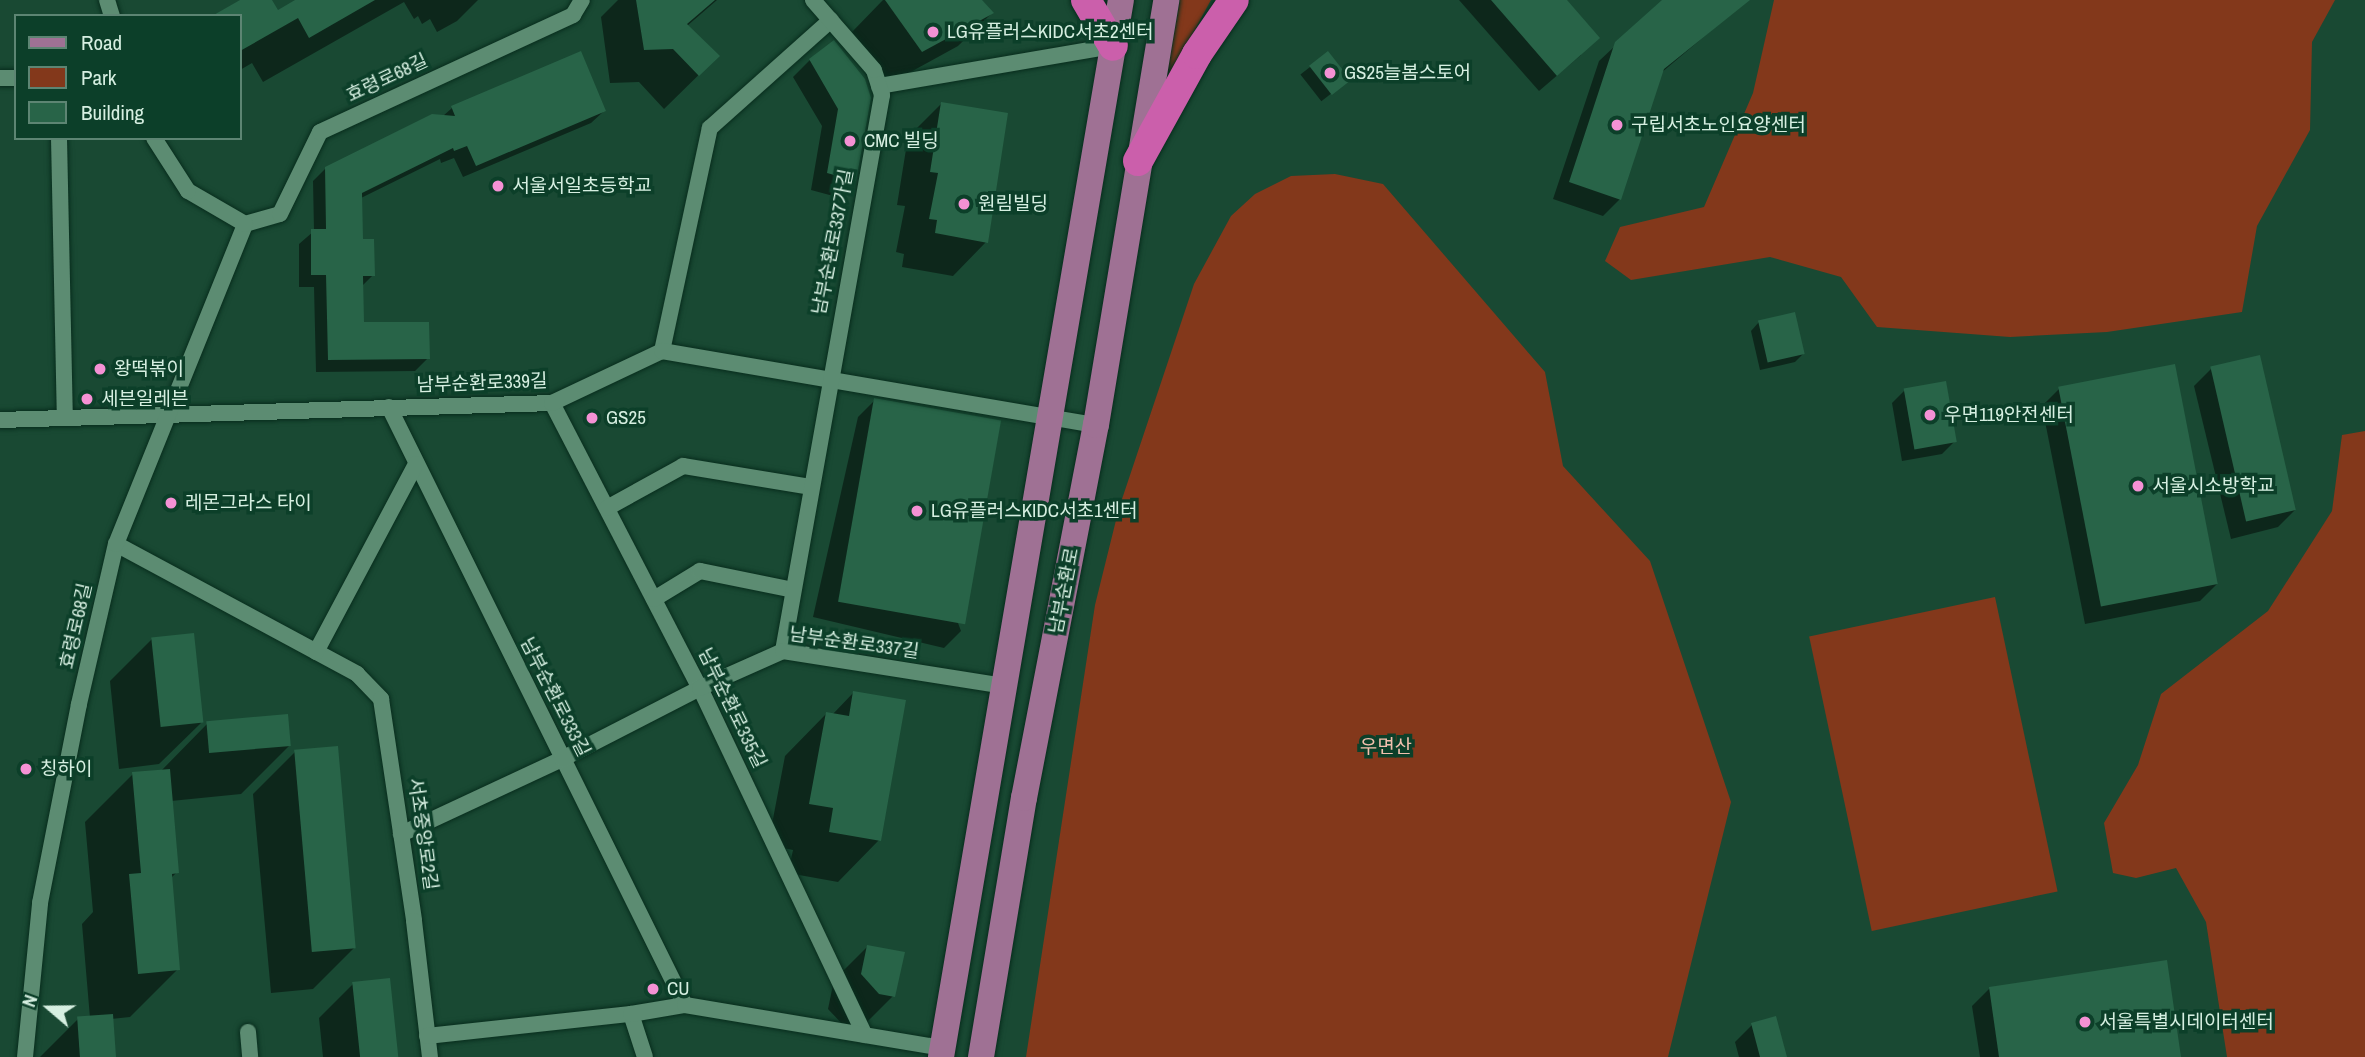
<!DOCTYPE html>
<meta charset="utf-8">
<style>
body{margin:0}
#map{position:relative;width:2365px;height:1057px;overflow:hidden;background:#194933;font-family:"Archivo Narrow","Noto Sans KR",sans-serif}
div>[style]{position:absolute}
.green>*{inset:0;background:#83381b;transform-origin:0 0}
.shadow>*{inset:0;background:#0007;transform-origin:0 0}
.building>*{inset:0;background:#286448;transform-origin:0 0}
.roads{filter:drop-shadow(0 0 2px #082d1d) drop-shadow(0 0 2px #082d1d)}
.street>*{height:16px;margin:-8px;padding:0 8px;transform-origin:8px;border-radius:8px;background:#5c8c72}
.primary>*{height:26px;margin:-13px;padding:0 13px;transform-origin:13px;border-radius:13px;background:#9f7194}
.highway>*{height:30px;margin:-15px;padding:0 15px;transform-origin:15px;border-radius:15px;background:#cb5fab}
.dots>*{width:19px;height:19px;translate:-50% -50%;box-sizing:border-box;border:4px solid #0c3f29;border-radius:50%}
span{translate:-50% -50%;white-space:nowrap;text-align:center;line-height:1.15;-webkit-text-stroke:7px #0c3f29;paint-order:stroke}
.poi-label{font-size:19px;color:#d6efe1}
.left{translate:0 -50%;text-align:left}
.street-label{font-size:19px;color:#d6efe1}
.park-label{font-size:19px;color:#f3c0ae}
.legend{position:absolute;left:14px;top:14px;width:228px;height:126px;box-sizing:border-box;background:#0c3f29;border:2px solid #5d8573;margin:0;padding:9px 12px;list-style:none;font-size:21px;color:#d6efe1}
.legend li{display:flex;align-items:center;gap:14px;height:35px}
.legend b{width:35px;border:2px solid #5d8573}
.north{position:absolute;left:14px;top:973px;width:70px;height:70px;-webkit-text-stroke:5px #0c3f29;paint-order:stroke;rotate:290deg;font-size:19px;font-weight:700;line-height:28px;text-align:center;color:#d6efe1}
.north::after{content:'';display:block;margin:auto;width:24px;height:32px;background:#d6efe1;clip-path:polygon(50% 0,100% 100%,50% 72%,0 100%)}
</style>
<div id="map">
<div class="green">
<i style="clip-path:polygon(1180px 0,1211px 0,1166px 82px)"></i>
<i style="clip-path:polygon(1774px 0,2335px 0,2312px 42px,2310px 130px,2257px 226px,2242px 312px,2107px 332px,2010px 337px,1877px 327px,1841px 277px,1770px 257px,1631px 280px,1605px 261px,1620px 227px,1704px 207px,1753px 93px)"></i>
<i style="clip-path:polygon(1335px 174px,1383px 184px,1545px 372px,1563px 466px,1650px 561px,1731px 802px,1668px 1057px,1026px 1057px,1095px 605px,1119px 508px,1194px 284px,1231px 216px,1255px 194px,1291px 176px)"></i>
<i style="clip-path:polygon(2365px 431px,2365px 1057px,2227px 1057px,2206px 922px,2176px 868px,2136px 878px,2113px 873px,2104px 823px,2138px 765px,2161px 694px,2268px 611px,2332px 511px,2342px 435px)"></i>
<i style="left:1995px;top:597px;width:301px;height:190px;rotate:78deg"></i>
</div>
<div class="shadow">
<i style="clip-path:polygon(244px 0,270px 0,277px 12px,299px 0,478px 0,457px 21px,437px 32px,430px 19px,422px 24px,418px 16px,414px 19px,404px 2px,263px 82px,252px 63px,240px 70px,240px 16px)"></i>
<i style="clip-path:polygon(618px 0,717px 0,687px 26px,718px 56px,664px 109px,639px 82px,610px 83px,601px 17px)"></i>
<i style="clip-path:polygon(883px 0,979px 0,992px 13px,958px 46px,887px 85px,851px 33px)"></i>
<i style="clip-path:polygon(1459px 0,1565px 0,1581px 55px,1539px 91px)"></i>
<i style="clip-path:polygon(1664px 0,1745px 2px,1661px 73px,1620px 199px,1603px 216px,1553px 199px,1599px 61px)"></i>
<i style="left:1328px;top:53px;width:34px;height:35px;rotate:52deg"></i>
<i style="clip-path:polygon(810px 60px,869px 98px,854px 180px,837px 197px,811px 190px,822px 126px,793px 77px)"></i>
<i style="clip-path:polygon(942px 103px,986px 242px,953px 276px,902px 267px,904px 254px,896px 252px,905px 206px,897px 205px,908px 137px)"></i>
<i style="clip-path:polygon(452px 108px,604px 111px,591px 123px,463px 177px,454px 158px,441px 163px,440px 159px,361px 198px,361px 241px,373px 275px,362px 286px,362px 324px,428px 358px,415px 371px,316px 372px,314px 287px,299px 287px,299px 244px,314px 231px,313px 181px,326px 168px,443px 116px)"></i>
<i style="clip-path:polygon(1759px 322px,1803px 354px,1795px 362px,1760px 370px,1751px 331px)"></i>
<i style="clip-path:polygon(2211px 369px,2295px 510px,2278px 527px,2231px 539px,2194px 386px)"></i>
<i style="clip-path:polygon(2059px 389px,2217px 584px,2200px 601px,2085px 624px,2042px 406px)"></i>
<i style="clip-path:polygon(1905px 390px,1955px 441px,1942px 454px,1902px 461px,1892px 403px)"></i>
<i style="clip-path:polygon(875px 400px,961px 631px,944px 648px,813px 617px,858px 417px)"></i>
<i style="clip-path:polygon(152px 639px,201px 723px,159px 764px,119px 769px,110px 681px)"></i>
<i style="clip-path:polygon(854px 692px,879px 840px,838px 882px,788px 873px,793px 850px,768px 845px,785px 756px,826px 714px,832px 715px)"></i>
<i style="clip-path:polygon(207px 724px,289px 746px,241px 794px,171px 801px,177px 872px,170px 879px,178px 969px,130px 1017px,111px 1019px,115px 1057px,40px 1057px,78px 1019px,90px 1018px,82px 924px,93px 912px,85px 822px,133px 774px,160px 772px)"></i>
<i style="clip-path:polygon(295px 752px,355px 947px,313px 989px,271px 993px,253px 794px)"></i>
<i style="clip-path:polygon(868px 946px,893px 996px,859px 1030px,845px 1027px,828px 1009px,834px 980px)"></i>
<i style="clip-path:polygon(353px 984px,397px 1057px,323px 1057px,319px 1018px)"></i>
<i style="clip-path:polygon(1989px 989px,2179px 1057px,1980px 1057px,1972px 1006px)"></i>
<i style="clip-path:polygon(1752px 1025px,1785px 1057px,1739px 1057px,1735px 1042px)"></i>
</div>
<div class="building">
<i style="clip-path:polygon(240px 0,272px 0,278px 10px,295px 0,375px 0,309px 38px,298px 18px,240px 51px,240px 16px,212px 16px)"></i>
<i style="clip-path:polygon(636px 0,715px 0,687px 24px,720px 56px,699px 76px,673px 49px,644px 50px)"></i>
<i style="clip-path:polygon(885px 0,982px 0,994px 13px,922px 52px)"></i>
<i style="clip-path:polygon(1491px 0,1567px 0,1600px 38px,1557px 76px)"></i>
<i style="clip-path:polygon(1662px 0,1750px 0,1664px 69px,1621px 200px,1569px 182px,1615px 42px)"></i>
<i style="clip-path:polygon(834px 40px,865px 79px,871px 98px,856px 181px,827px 173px,838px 109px,809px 59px)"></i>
<i style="clip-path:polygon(581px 51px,606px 111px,476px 166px,467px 146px,454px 151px,453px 148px,362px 193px,363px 239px,374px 239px,375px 276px,363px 276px,364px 322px,429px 322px,430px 359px,328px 360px,326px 275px,311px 275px,311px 229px,326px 229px,325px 167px,432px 114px,455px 116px,451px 106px)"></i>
<i style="left:1328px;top:51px;width:37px;height:24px;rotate:52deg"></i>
<i style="clip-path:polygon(941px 102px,1008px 113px,988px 243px,935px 233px,937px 220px,929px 219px,938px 173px,930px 172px)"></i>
<i style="left:1795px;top:312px;width:43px;height:38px;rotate:77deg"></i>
<i style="left:2260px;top:355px;width:159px;height:51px;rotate:77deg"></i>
<i style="left:2175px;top:364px;width:224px;height:119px;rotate:79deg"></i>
<i style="left:1946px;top:381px;width:62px;height:43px;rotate:80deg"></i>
<i style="left:874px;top:398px;width:129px;height:207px;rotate:10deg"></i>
<i style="left:194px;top:633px;width:90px;height:43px;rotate:84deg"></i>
<i style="clip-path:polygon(853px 691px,906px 700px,881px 841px,829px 832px,833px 808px,809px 804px,826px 712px,849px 716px)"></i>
<i style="left:288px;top:714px;width:32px;height:82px;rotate:85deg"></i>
<i style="left:338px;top:746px;width:203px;height:44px;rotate:85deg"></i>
<i style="clip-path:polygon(170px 769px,179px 873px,172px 874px,180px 970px,138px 974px,129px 874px,141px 873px,132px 772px)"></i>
<i style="clip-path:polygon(867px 945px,905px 952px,895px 997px,879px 994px,861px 974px)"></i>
<i style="clip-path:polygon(2167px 960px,2181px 1057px,1999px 1057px,1989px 987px)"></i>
<i style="left:390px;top:978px;width:80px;height:38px;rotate:84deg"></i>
<i style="left:113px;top:1014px;width:43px;height:36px;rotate:86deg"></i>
<i style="clip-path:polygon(1776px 1016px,1787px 1057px,1760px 1057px,1751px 1023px)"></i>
</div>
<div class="roads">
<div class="street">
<i style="left:107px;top:0;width:17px;rotate:73deg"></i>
<i style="left:0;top:78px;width:16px"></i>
<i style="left:879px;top:86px;width:237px;rotate:-9.7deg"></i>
<i style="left:59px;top:138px;width:280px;rotate:88.8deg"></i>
<i style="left:245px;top:224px;width:36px;rotate:-16deg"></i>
<i style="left:280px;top:214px;width:91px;rotate:-64deg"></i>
<i style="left:320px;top:132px;width:279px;rotate:-24.8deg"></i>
<i style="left:573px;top:15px;width:17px;rotate:-59deg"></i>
<i style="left:662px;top:351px;width:228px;rotate:-77.9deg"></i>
<i style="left:710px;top:128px;width:162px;rotate:-41.8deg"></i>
<i style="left:552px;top:403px;width:321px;rotate:62.6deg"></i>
<i style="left:700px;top:688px;width:384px;rotate:64.6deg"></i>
<i style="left:389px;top:407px;width:667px;rotate:63.67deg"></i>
<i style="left:0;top:420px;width:552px;rotate:-1.76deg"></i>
<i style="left:552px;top:403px;width:122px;rotate:-25.3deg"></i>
<i style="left:662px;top:351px;width:440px;rotate:9.7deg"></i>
<i style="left:607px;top:508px;width:87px;rotate:-28.9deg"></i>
<i style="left:683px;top:466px;width:130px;rotate:9.3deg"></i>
<i style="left:116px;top:544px;width:274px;rotate:28.3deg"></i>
<i style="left:357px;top:674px;width:35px;rotate:46deg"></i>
<i style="left:381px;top:699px;width:224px;rotate:81.5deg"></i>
<i style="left:414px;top:921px;width:137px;rotate:83.3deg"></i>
<i style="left:654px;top:599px;width:54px;rotate:-31.3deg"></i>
<i style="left:700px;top:571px;width:95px;rotate:11.5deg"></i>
<i style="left:783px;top:651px;width:565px;rotate:-79.9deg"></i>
<i style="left:882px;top:95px;width:26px;rotate:-108deg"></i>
<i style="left:874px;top:70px;width:93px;rotate:-131.1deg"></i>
<i style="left:316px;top:652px;width:213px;rotate:-62deg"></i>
<i style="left:401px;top:834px;width:178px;rotate:-25deg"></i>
<i style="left:562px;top:759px;width:155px;rotate:-27.2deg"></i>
<i style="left:700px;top:688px;width:91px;rotate:-24deg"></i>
<i style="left:783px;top:651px;width:225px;rotate:9deg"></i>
<i style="left:631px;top:1014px;width:45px;rotate:72deg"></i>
<i style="left:248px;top:1032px;width:25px;rotate:85deg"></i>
<i style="left:427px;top:1036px;width:205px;rotate:-6.2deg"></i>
<i style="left:631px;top:1014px;width:55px;rotate:-9.5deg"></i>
<i style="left:685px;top:1005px;width:261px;rotate:9.5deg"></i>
<i style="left:25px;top:1057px;width:155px;rotate:-84.4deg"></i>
<i style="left:40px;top:903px;width:203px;rotate:-78.9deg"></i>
<i style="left:79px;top:704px;width:164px;rotate:-77deg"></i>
<i style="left:116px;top:544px;width:345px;rotate:-68deg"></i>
<i style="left:245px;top:224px;width:66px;rotate:-149.9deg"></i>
<i style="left:188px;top:191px;width:63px;rotate:-122.7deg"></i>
</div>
<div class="primary">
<i style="left:941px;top:1057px;width:1072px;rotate:-80.34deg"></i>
<i style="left:981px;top:1057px;width:263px;rotate:-80.6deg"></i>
<i style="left:1024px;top:798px;width:380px;rotate:-79.1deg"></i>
<i style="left:1096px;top:425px;width:431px;rotate:-80.6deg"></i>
</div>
<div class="highway">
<i style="left:1086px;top:0;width:53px;rotate:59.6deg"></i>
<i style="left:1138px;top:161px;width:122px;rotate:-61.1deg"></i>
<i style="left:1197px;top:54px;width:65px;rotate:-55.6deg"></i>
</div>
</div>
<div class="dots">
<i style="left:933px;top:32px;background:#f491d4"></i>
<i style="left:1330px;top:73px;background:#f491d4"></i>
<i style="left:1617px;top:125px;background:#f491d4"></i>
<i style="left:850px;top:141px;background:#f491d4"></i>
<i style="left:498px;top:186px;background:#f491d4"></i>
<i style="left:964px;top:204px;background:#f491d4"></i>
<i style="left:100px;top:369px;background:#f491d4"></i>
<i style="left:87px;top:399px;background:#f491d4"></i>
<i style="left:1930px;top:415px;background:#f491d4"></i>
<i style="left:592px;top:418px;background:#f491d4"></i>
<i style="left:2138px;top:486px;background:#f491d4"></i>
<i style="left:171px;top:503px;background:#f491d4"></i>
<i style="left:917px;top:511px;background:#f491d4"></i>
<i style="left:26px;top:769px;background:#f491d4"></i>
<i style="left:653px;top:989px;background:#f491d4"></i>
<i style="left:2085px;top:1022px;background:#f491d4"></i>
</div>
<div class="poi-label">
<span class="left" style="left:947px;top:32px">LG유플러스KIDC서초2센터</span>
<span class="left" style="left:1344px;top:73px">GS25늘봄스토어</span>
<span class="left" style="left:1631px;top:125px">구립서초노인요양센터</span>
<span class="left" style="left:864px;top:141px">CMC 빌딩</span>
<span class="left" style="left:512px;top:186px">서울서일초등학교</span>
<span class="left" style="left:978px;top:204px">원림빌딩</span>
<span class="left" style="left:114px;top:369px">왕떡볶이</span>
<span class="left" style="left:101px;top:399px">세븐일레븐</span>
<span class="left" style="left:1944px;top:415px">우면119안전센터</span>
<span class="left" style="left:606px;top:418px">GS25</span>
<span class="left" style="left:2152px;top:486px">서울시소방학교</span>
<span class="left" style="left:185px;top:503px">레몬그라스 타이</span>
<span class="left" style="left:931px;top:511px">LG유플러스KIDC서초1센터</span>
<span class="left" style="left:40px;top:769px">칭하이</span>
<span class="left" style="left:667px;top:989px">CU</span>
<span class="left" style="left:2099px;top:1022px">서울특별시데이터센터</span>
</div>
<div class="street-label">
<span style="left:387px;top:78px;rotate:-25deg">효령로68길</span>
<span style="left:833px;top:242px;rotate:-79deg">남부순환로337가길</span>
<span style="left:482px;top:383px;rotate:-2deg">남부순환로339길</span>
<span style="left:1064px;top:591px;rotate:-79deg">남부순환로</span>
<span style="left:76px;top:626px;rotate:-77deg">효령로68길</span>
<span style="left:854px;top:643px;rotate:8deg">남부순환로337길</span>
<span style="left:555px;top:697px;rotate:63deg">남부순환로333길</span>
<span style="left:732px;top:708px;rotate:64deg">남부순환로335길</span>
<span style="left:423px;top:834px;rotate:82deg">서초중앙로2길</span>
</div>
<div class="park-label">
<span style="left:1386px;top:747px">우면산</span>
</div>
<ul class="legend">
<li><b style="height:9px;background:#9f7194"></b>Road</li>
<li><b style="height:19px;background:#83381b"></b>Park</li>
<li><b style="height:19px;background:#286448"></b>Building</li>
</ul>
<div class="north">N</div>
</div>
